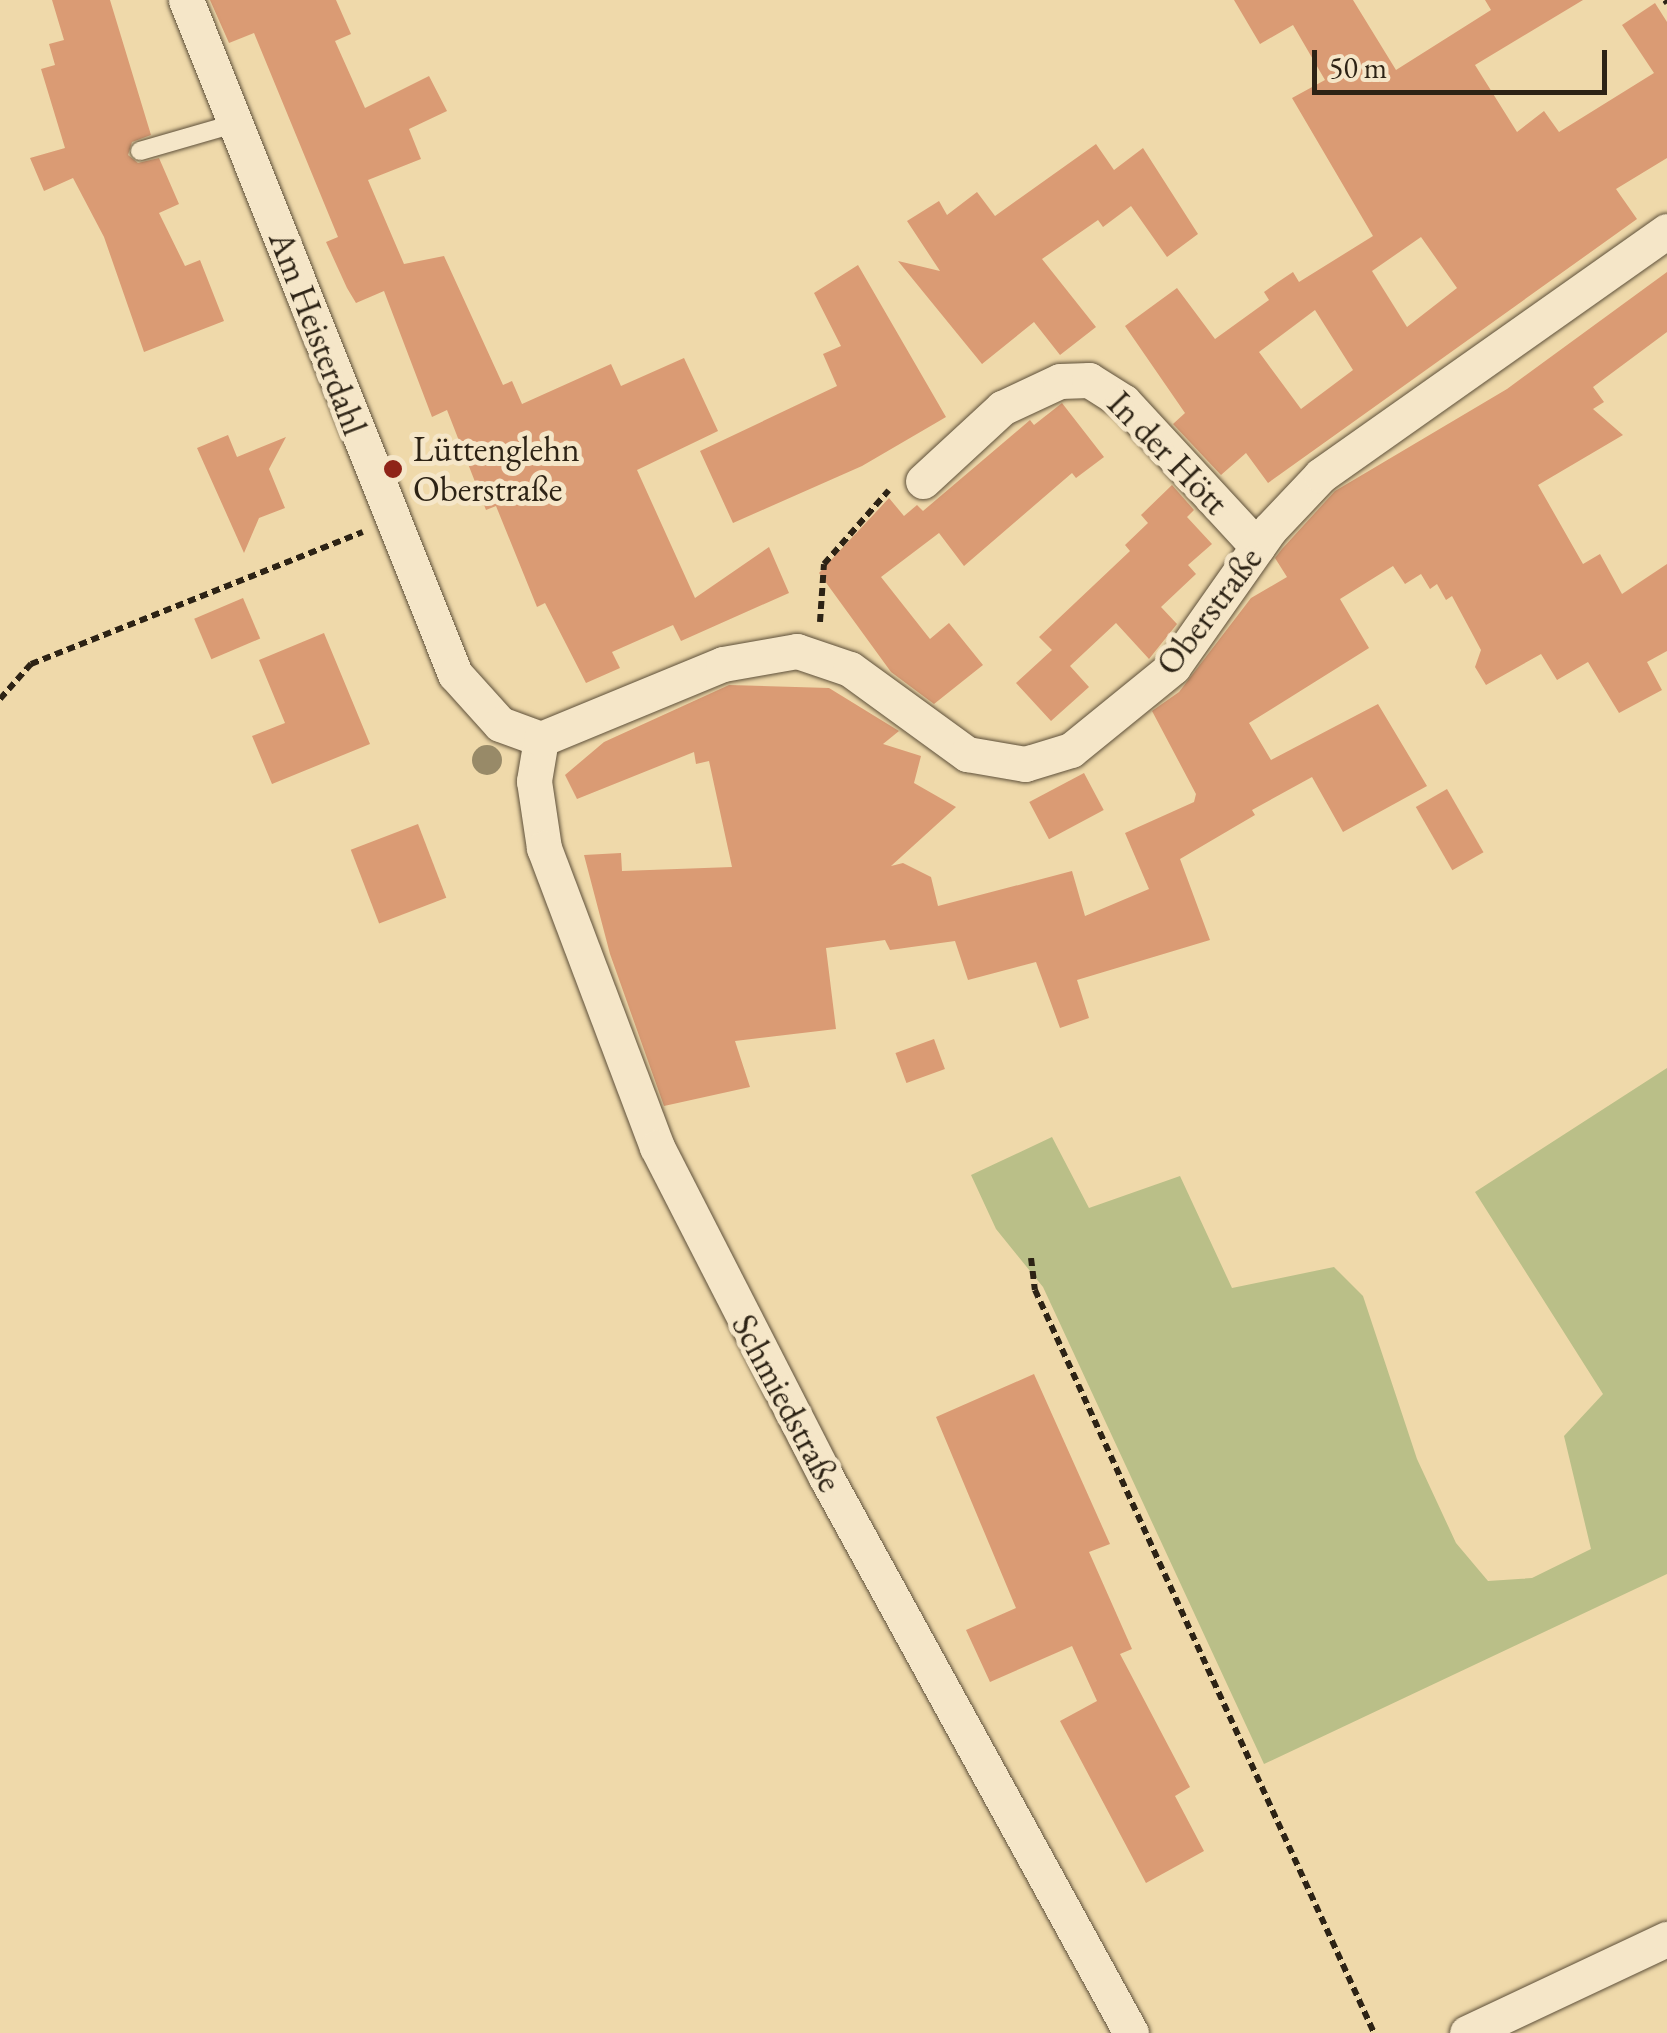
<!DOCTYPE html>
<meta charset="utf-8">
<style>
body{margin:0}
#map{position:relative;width:1667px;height:2033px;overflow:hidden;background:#efd9aa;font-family:"EB Garamond",serif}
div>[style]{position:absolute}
.green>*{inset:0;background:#babf88}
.building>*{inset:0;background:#da9b74;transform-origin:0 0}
.path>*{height:6px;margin-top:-3px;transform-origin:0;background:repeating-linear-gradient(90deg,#2d2315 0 8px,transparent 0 13px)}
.roads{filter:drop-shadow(0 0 2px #5e503a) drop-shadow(0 0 2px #5e503a)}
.lane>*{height:18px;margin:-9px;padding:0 9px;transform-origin:9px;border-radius:9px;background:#f5e6c8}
.street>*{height:35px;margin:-17.5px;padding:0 17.5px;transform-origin:17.5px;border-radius:17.5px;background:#f5e6c8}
.trees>*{width:30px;height:30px;margin:-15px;border-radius:50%;background:#988a68}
.dots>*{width:28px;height:28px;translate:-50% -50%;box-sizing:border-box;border:5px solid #f5e6c8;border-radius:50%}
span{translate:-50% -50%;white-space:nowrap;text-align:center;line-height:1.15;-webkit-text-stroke:10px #f5e6c8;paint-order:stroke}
.street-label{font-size:35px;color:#2d2315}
.poi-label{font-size:35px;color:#2d2315}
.left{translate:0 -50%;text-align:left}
.scale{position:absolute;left:1312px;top:50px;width:295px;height:45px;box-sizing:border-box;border:5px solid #2d2315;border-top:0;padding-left:12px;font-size:30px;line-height:35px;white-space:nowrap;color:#2d2315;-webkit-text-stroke:8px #f5e6c8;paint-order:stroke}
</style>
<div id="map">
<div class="green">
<i style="clip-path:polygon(1667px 1068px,1667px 1574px,1264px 1764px,1043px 1287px,996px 1229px,971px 1175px,1052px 1137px,1089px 1208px,1180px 1176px,1232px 1288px,1334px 1267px,1363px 1296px,1417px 1459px,1456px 1543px,1488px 1581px,1532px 1578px,1591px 1549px,1564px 1436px,1603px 1394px,1475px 1192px)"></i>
</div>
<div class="building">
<i style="clip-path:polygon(52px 0,110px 0,151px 135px,132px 142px,128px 155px,138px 163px,159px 158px,179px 204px,159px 213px,185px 266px,200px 260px,224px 321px,144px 352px,104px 237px,73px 178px,44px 191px,30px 158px,65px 148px,41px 69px,55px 65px,49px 44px,64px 40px)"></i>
<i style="clip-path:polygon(210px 0,336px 0,351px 34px,335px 41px,365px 108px,429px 76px,447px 111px,409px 129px,421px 159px,368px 180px,404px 264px,444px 256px,503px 385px,512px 381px,522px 404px,611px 364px,621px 386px,684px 358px,718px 431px,637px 470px,695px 598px,769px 547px,789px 593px,681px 641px,673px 625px,612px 652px,620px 668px,586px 683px,545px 603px,537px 607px,496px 506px,486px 510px,447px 410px,432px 417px,384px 291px,356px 303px,347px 288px,326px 242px,338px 237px,254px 33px,229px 43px)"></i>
<i style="clip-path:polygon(evenodd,1234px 0,1353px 0,1396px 70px,1491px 10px,1485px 0,1583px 0,1475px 65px,1517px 132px,1544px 111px,1559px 132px,1654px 73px,1622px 25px,1655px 3px,1667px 22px,1667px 158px,1616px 189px,1637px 219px,1268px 483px,1246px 453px,1221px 475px,1173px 424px,1185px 413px,1125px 326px,1177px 288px,1215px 339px,1269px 300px,1264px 292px,1278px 282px,1293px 272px,1299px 282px,1373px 236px,1292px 98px,1325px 80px,1293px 25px,1260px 44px,1234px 0,1421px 237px,1457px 288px,1407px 327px,1372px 271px,1421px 237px,1234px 0,1315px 310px,1353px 370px,1301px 409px,1259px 352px,1315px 310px)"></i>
<i style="clip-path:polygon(1096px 144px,1114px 170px,1143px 148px,1198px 234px,1167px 257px,1131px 206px,1103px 227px,1098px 220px,1042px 259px,1096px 327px,1060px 355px,1034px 322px,982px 364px,898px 261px,940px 271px,907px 221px,939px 201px,947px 215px,977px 192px,995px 216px)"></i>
<i style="clip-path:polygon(858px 265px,946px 417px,862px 466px,733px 523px,700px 451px,837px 386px,823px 354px,841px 346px,814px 293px)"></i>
<i style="clip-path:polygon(1667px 272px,1667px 332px,1593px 387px,1604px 402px,1593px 409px,1623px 435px,1538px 485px,1583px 564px,1600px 554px,1622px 594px,1667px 564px,1667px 651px,1647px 662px,1662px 690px,1619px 713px,1588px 662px,1557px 680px,1541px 654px,1486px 685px,1475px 667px,1481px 650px,1452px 596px,1446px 600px,1437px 584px,1430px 589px,1421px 574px,1405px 584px,1393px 566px,1340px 599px,1369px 648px,1249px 723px,1271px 760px,1378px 704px,1427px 786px,1343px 832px,1312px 777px,1252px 810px,1255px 815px,1180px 859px,1210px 940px,1077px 980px,1089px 1018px,1060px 1028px,1036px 962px,968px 980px,955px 941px,890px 950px,885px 940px,826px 948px,836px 1029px,735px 1041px,750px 1087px,664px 1106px,610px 954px,584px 855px,621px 853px,622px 871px,732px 867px,709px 761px,696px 764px,694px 752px,577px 799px,565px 775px,604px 742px,729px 685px,829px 688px,899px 731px,883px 744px,921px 756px,914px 783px,956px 807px,891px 866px,903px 863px,931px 877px,938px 906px,1072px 871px,1085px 916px,1149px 889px,1125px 833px,1194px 802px,1196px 794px,1152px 711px,1179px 692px,1251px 598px,1287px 577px,1275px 558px,1282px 549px,1335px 491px,1507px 389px)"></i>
<i style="clip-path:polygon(1062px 403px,1104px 457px,1076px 478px,1072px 473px,964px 566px,939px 533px,881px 577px,930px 639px,949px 623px,983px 665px,934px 704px,891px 672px,819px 573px,889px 498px,904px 516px,917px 505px,923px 511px,1030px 420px,1034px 425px)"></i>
<i style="clip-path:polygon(228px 435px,237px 457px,286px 437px,269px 469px,285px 508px,259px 518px,244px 553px,197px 448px)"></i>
<i style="clip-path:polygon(1172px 485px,1194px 510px,1187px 517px,1212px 544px,1188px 565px,1196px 574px,1161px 607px,1177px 624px,1149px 659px,1116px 623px,1070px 666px,1089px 687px,1051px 721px,1016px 683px,1052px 650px,1039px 637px,1130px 551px,1125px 545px,1148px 523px,1141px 515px)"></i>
<i style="left:243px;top:598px;width:44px;height:53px;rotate:67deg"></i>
<i style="clip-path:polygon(324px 633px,370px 744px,272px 784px,252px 736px,285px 723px,259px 660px)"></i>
<i style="left:1084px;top:773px;width:42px;height:62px;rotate:62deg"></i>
<i style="left:1447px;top:789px;width:73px;height:36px;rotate:60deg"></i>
<i style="left:418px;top:824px;width:79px;height:72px;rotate:69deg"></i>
<i style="left:934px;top:1039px;width:32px;height:41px;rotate:70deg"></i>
<i style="clip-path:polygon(1034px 1374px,1110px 1544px,1089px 1552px,1132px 1649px,1120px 1654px,1190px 1787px,1175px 1796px,1204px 1851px,1146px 1883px,1060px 1721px,1097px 1701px,1072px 1646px,990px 1682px,966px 1630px,1016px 1608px,936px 1417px)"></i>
</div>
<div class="path">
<i style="left:1665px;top:0;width:4px;rotate:56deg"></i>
<i style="left:820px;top:622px;width:58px;rotate:-86.1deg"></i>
<i style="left:824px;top:564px;width:98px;rotate:-48.7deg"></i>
<i style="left:0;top:699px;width:47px;rotate:-48.5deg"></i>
<i style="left:31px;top:664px;width:357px;rotate:-21.7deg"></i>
<i style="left:1031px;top:1258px;width:32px;rotate:83deg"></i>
<i style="left:1035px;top:1290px;width:817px;rotate:65.47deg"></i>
</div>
<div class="roads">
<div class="lane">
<i style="left:140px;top:151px;width:101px;rotate:-16.1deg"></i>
</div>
<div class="street">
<i style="left:186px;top:0;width:726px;rotate:68.24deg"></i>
<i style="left:455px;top:674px;width:67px;rotate:48deg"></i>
<i style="left:500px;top:724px;width:44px;rotate:20.1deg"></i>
<i style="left:923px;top:481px;width:108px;rotate:-42.7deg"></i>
<i style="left:1002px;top:408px;width:64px;rotate:-25deg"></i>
<i style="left:1060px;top:381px;width:29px;rotate:-2deg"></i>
<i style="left:1089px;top:380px;width:41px;rotate:32.2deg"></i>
<i style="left:1124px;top:402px;width:197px;rotate:47.3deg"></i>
<i style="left:541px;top:739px;width:43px;rotate:99.5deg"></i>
<i style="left:534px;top:781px;width:68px;rotate:81.5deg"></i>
<i style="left:544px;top:848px;width:320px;rotate:69.3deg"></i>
<i style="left:657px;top:1147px;width:371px;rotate:62.9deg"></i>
<i style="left:826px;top:1477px;width:634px;rotate:61.25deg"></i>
<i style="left:541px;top:739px;width:197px;rotate:-22.4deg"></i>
<i style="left:723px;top:664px;width:75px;rotate:-10deg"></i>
<i style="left:797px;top:651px;width:56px;rotate:18.8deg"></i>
<i style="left:850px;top:669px;width:145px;rotate:36deg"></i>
<i style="left:967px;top:754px;width:59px;rotate:9.8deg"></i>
<i style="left:1025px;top:764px;width:48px;rotate:-16.9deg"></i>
<i style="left:1071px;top:750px;width:132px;rotate:-39.1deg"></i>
<i style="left:1173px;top:667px;width:169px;rotate:-54.9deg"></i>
<i style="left:1270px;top:529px;width:74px;rotate:-46.6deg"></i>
<i style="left:1321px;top:475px;width:423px;rotate:-35.2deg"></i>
<i style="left:1467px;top:2033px;width:221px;rotate:-25.2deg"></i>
</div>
</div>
<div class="trees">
<i style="left:487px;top:760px"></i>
</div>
<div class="dots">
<i style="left:393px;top:469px;background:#8f2418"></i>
</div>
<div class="street-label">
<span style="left:318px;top:333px;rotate:69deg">Am Heisterdahl</span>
<span style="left:1168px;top:453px;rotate:46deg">In der Hött</span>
<span style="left:1209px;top:611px;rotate:-53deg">Oberstraße</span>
<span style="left:787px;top:1403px;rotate:62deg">Schmiedstraße</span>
</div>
<div class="poi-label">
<span class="left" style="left:413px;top:469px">Lüttenglehn<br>Oberstraße</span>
</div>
<div class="scale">50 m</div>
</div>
